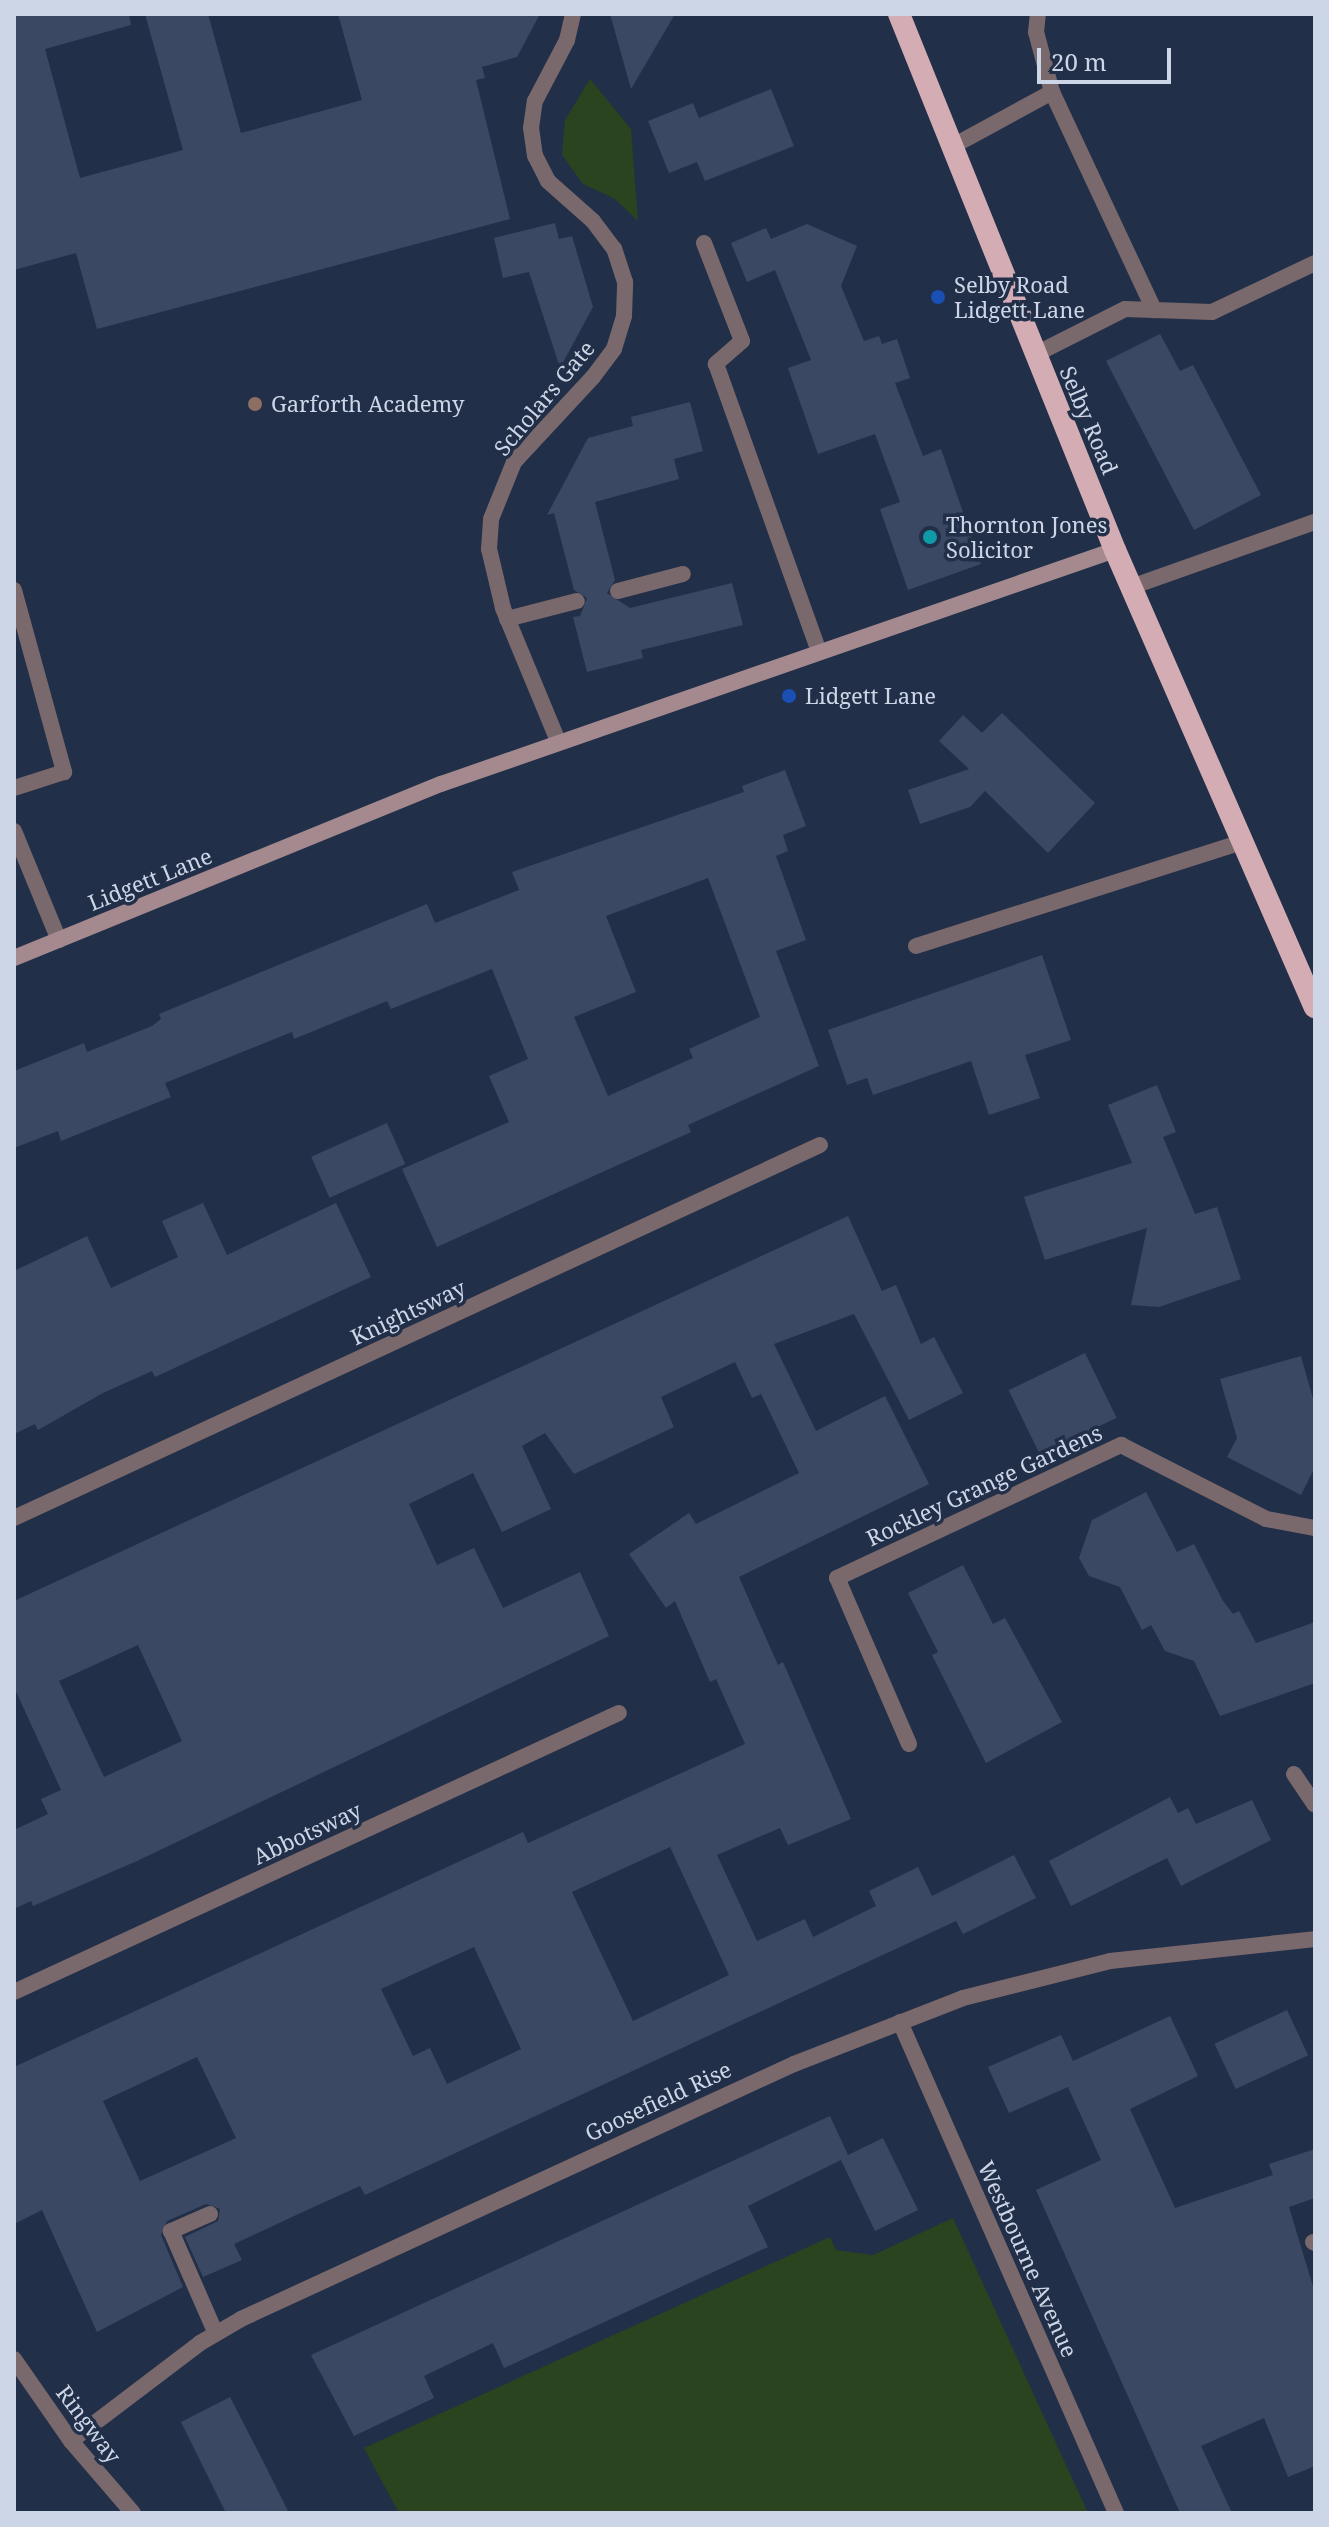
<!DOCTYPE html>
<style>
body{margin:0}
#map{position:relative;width:1329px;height:2527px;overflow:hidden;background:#222f48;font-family:"Noto Serif",serif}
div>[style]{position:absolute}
.green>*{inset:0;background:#29441f}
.building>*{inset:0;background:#3a4863;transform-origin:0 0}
.service>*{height:16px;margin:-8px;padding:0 8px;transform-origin:8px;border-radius:8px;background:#7a696c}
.minor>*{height:16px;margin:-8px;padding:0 8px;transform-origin:8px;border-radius:8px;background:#7a696c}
.secondary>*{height:16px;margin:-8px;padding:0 8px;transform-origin:8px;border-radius:8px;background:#a4898e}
.trunk>*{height:22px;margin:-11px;padding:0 11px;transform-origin:11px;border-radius:11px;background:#d4adb4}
.dots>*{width:22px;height:22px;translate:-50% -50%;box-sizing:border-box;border:4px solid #222f48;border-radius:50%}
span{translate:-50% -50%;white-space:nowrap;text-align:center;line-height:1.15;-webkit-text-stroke:7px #222f48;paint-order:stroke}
.poi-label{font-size:22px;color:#cdd6e6}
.left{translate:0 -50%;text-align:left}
.street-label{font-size:22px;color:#cdd6e6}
.frame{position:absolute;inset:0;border:16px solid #cdd6e6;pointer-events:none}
.scale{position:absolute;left:1037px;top:48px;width:134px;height:36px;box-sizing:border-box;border:4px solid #cdd6e6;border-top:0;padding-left:10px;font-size:24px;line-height:28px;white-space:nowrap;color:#cdd6e6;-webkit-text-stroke:6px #222f48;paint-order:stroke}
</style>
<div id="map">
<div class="green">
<i style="clip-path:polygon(590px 79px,631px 129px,638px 221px,615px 199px,583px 184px,562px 155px,565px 120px)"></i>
<i style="clip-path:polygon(953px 2218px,1088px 2513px,399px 2513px,364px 2448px,830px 2237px,836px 2250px,873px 2255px)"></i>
</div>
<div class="building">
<i style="clip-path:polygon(14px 14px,129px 14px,131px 25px,45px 49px,80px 178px,183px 150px,145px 14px,208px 14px,241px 133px,362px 100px,338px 14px,540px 14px,517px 57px,482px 67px,485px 78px,476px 80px,510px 219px,97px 329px,76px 253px,14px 270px)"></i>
<i style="clip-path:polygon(610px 14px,675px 14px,631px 89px)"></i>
<i style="clip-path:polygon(771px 89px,794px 146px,705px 181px,697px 162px,669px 173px,648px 121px,693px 103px,699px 118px)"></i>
<i style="clip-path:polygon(555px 223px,559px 239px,572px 236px,593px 307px,560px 368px,529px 272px,503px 278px,494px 238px)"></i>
<i style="clip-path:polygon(807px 224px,857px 246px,841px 286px,864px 341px,879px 336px,882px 344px,897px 339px,910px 378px,895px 383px,923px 456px,941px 449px,981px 564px,908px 590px,880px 509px,900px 502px,875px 434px,818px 454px,788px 368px,811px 360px,775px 270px,747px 282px,731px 243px,766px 228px,771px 239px)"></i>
<i style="clip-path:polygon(1160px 334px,1180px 371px,1193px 365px,1261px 495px,1194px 530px,1106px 361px)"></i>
<i style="clip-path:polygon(690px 402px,703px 451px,674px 459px,679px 479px,595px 502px,615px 580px,607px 593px,630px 608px,732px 583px,743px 625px,641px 650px,643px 658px,587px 672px,573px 617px,580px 616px,587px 598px,574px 590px,554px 513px,547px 515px,588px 438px,633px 426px,631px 417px)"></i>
<i style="clip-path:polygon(1002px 713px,1095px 803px,1048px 853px,985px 791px,970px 807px,920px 824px,908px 790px,969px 769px,939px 741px,963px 715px,982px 733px)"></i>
<i style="clip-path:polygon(evenodd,785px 770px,806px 826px,783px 835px,788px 851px,776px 856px,806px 940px,776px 951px,819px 1066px,688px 1125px,691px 1132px,437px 1247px,402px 1169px,509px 1122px,489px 1076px,528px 1059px,492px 969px,391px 1009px,387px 1001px,294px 1039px,292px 1032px,165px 1083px,171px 1097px,61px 1141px,58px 1131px,14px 1148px,14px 1071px,84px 1043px,87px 1052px,152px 1026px,161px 1019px,159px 1014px,427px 904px,435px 923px,519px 890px,512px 872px,744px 792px,742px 786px,785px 770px,708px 878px,760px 1017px,689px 1049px,693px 1058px,608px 1096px,574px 1017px,636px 992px,606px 916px,708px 878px)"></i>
<i style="clip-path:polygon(1042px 955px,1071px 1040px,1025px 1055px,1040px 1098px,989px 1115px,971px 1061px,873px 1095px,867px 1078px,847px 1085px,828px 1030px)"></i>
<i style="clip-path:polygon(1157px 1085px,1176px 1132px,1163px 1137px,1195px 1214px,1217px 1207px,1241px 1279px,1159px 1307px,1131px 1305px,1147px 1228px,1045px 1260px,1024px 1197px,1132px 1163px,1108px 1105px)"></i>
<i style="left:387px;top:1123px;width:45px;height:83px;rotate:66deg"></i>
<i style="clip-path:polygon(203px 1203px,227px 1255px,336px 1203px,371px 1277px,155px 1377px,152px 1371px,103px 1393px,38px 1430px,35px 1424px,14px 1434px,14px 1271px,87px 1236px,111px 1288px,178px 1257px,162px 1221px)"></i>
<i style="clip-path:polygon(evenodd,848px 1216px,882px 1291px,896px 1285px,921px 1344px,934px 1337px,963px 1393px,909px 1420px,854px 1314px,774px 1344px,816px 1431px,885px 1396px,929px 1484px,739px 1577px,778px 1665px,783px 1662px,851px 1819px,788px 1845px,780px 1828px,717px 1855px,757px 1941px,805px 1919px,813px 1937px,876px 1906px,869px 1891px,918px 1867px,932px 1896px,1014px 1855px,1036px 1898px,963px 1934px,956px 1921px,365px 2195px,360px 2186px,307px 2210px,234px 2244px,242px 2260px,203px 2277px,185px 2237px,218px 2221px,220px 2209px,206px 2204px,167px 2221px,161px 2235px,183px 2287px,97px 2332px,42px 2210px,14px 2224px,14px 2067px,523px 1832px,528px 1843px,745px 1744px,716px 1679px,710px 1682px,675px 1601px,666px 1608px,629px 1554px,689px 1513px,696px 1524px,799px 1473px,761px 1394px,752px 1398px,735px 1362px,661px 1397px,674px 1427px,574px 1474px,545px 1433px,522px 1446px,551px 1509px,502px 1532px,473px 1473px,409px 1504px,437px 1565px,474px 1548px,503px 1608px,580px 1572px,609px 1636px,137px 1861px,33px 1906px,31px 1901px,14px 1909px,14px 1830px,48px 1814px,41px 1799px,61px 1790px,14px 1687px,14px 1601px,848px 1216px,138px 1645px,182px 1741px,104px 1777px,59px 1681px,138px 1645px,848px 1216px,670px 1847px,729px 1975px,633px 2021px,572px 1892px,670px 1847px,848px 1216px,474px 1947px,521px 2049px,447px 2084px,430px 2048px,413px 2056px,381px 1989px,474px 1947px,848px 1216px,197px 2057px,236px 2138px,140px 2181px,103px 2101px,197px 2057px)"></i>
<i style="left:1085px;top:1353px;width:72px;height:85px;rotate:64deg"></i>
<i style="clip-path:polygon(1301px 1356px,1315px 1406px,1315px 1467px,1301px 1495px,1227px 1457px,1237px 1438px,1220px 1379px)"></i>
<i style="clip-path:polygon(1146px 1492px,1177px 1552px,1194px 1544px,1223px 1601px,1233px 1614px,1239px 1611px,1256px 1643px,1315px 1622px,1315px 1683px,1220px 1716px,1194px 1661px,1165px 1651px,1151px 1625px,1142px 1630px,1120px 1587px,1089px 1576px,1079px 1558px,1092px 1520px)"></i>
<i style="clip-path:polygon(963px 1565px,993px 1624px,1005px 1618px,1062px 1722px,986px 1763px,932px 1655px,938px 1652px,908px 1593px)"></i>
<i style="clip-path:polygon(1170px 1797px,1178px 1813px,1188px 1808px,1196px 1824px,1252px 1800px,1271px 1840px,1181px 1886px,1167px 1858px,1071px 1906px,1049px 1861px)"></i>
<i style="left:1287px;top:2010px;width:50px;height:80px;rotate:65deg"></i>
<i style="clip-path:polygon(1170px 2016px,1198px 2076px,1130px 2109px,1175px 2208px,1273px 2175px,1269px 2164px,1315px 2149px,1315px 2198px,1289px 2207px,1315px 2293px,1315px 2466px,1288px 2477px,1264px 2418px,1201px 2446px,1232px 2513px,1180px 2513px,1036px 2190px,1101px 2160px,1068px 2087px,1009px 2113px,988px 2067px,1061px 2035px,1073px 2061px)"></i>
<i style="clip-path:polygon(830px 2116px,848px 2155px,883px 2138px,918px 2210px,875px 2231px,841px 2160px,748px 2206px,768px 2247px,504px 2368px,493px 2343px,424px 2376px,434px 2398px,354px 2436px,311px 2355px)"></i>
<i style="clip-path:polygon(230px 2397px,264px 2463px,289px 2513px,226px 2513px,181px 2422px)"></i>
</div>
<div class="service">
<i style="left:1052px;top:92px;width:241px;rotate:64.9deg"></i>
<i style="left:953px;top:146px;width:113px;rotate:-28.6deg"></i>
<i style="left:1052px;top:92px;width:62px;rotate:-104.9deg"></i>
<i style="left:1036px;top:32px;width:18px;rotate:-84deg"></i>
<i style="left:704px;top:243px;width:105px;rotate:68.8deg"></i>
<i style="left:742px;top:341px;width:35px;rotate:139deg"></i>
<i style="left:716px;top:364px;width:305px;rotate:70.3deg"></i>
<i style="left:1034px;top:355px;width:102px;rotate:-26.8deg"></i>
<i style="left:1125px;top:309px;width:87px;rotate:2deg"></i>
<i style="left:1212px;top:312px;width:114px;rotate:-25.4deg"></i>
<i style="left:1131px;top:587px;width:195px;rotate:-19.5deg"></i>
<i style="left:14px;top:590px;width:189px;rotate:74.6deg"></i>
<i style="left:64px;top:772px;width:52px;rotate:162.3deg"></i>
<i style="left:618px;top:591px;width:67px;rotate:-14.7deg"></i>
<i style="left:507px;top:619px;width:72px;rotate:-14.4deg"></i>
<i style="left:14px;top:831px;width:118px;rotate:67.6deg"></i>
<i style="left:1294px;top:1774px;width:37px;rotate:56deg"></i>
<i style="left:210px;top:2214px;width:43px;rotate:156.4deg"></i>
<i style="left:171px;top:2231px;width:112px;rotate:66.4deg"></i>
<i style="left:1313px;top:2242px;width:2px;rotate:27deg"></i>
</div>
<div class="minor">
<i style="left:558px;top:741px;width:144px;rotate:-112.5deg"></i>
<i style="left:503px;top:608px;width:61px;rotate:-103.3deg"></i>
<i style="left:489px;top:549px;width:30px;rotate:-86deg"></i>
<i style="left:491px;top:519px;width:61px;rotate:-68deg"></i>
<i style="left:514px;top:462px;width:116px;rotate:-47.1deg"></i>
<i style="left:593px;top:377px;width:35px;rotate:-53deg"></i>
<i style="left:614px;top:349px;width:34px;rotate:-73deg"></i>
<i style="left:624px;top:316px;width:34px;rotate:-88deg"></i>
<i style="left:625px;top:282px;width:35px;rotate:-108deg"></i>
<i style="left:614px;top:249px;width:35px;rotate:-127deg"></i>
<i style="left:593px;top:221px;width:60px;rotate:-138.4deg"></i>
<i style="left:548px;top:181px;width:28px;rotate:-117deg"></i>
<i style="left:535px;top:156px;width:28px;rotate:-98deg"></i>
<i style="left:531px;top:128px;width:27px;rotate:-82deg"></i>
<i style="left:535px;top:101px;width:69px;rotate:-62.3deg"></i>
<i style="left:567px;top:40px;width:27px;rotate:-77deg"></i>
<i style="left:916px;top:946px;width:341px;rotate:-17.7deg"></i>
<i style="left:14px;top:1518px;width:888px;rotate:-24.83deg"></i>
<i style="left:909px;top:1744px;width:181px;rotate:-113.4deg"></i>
<i style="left:837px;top:1578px;width:314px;rotate:-25.1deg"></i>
<i style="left:1121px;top:1445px;width:163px;rotate:27deg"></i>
<i style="left:1266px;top:1519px;width:50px;rotate:10.4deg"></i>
<i style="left:14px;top:1992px;width:666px;rotate:-24.76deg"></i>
<i style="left:900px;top:2022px;width:536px;rotate:66.25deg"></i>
<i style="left:14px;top:2359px;width:100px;rotate:55.2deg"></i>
<i style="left:71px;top:2441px;width:95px;rotate:49.3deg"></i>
<i style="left:71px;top:2441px;width:162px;rotate:-37.2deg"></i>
<i style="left:200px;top:2343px;width:48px;rotate:-30.3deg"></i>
<i style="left:241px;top:2319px;width:609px;rotate:-24.76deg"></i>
<i style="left:794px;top:2064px;width:181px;rotate:-21.3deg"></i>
<i style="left:963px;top:1998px;width:152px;rotate:-14.1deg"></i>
<i style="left:1110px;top:1961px;width:206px;rotate:-6.1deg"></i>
</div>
<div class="secondary">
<i style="left:14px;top:958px;width:461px;rotate:-22.2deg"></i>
<i style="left:441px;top:784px;width:713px;rotate:-19.15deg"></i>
</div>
<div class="trunk">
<i style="left:899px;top:14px;width:578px;rotate:68.05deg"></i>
<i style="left:1115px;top:550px;width:499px;rotate:66.4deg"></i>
</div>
<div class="dots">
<i style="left:938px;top:297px;background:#1a4fb4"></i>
<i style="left:255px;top:404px;background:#8d6e63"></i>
<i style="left:930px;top:537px;background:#0f9aa8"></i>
<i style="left:789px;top:696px;background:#1a4fb4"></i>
</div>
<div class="poi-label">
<span class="left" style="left:954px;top:297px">Selby Road<br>Lidgett Lane</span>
<span class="left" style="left:271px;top:404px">Garforth Academy</span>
<span class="left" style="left:946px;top:537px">Thornton Jones<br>Solicitor</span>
<span class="left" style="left:805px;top:696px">Lidgett Lane</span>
</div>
<div class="street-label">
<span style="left:544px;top:398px;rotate:-50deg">Scholars Gate</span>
<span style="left:1089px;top:420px;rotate:67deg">Selby Road</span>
<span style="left:150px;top:879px;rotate:-22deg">Lidgett Lane</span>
<span style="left:408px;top:1312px;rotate:-25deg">Knightsway</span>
<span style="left:984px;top:1485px;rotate:-25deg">Rockley Grange Gardens</span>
<span style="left:307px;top:1833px;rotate:-25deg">Abbotsway</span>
<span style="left:658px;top:2101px;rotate:-25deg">Goosefield Rise</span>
<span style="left:1028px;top:2259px;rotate:66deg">Westbourne Avenue</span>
<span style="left:89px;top:2424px;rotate:53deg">Ringway</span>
</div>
<div class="frame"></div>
<div class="scale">20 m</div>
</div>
